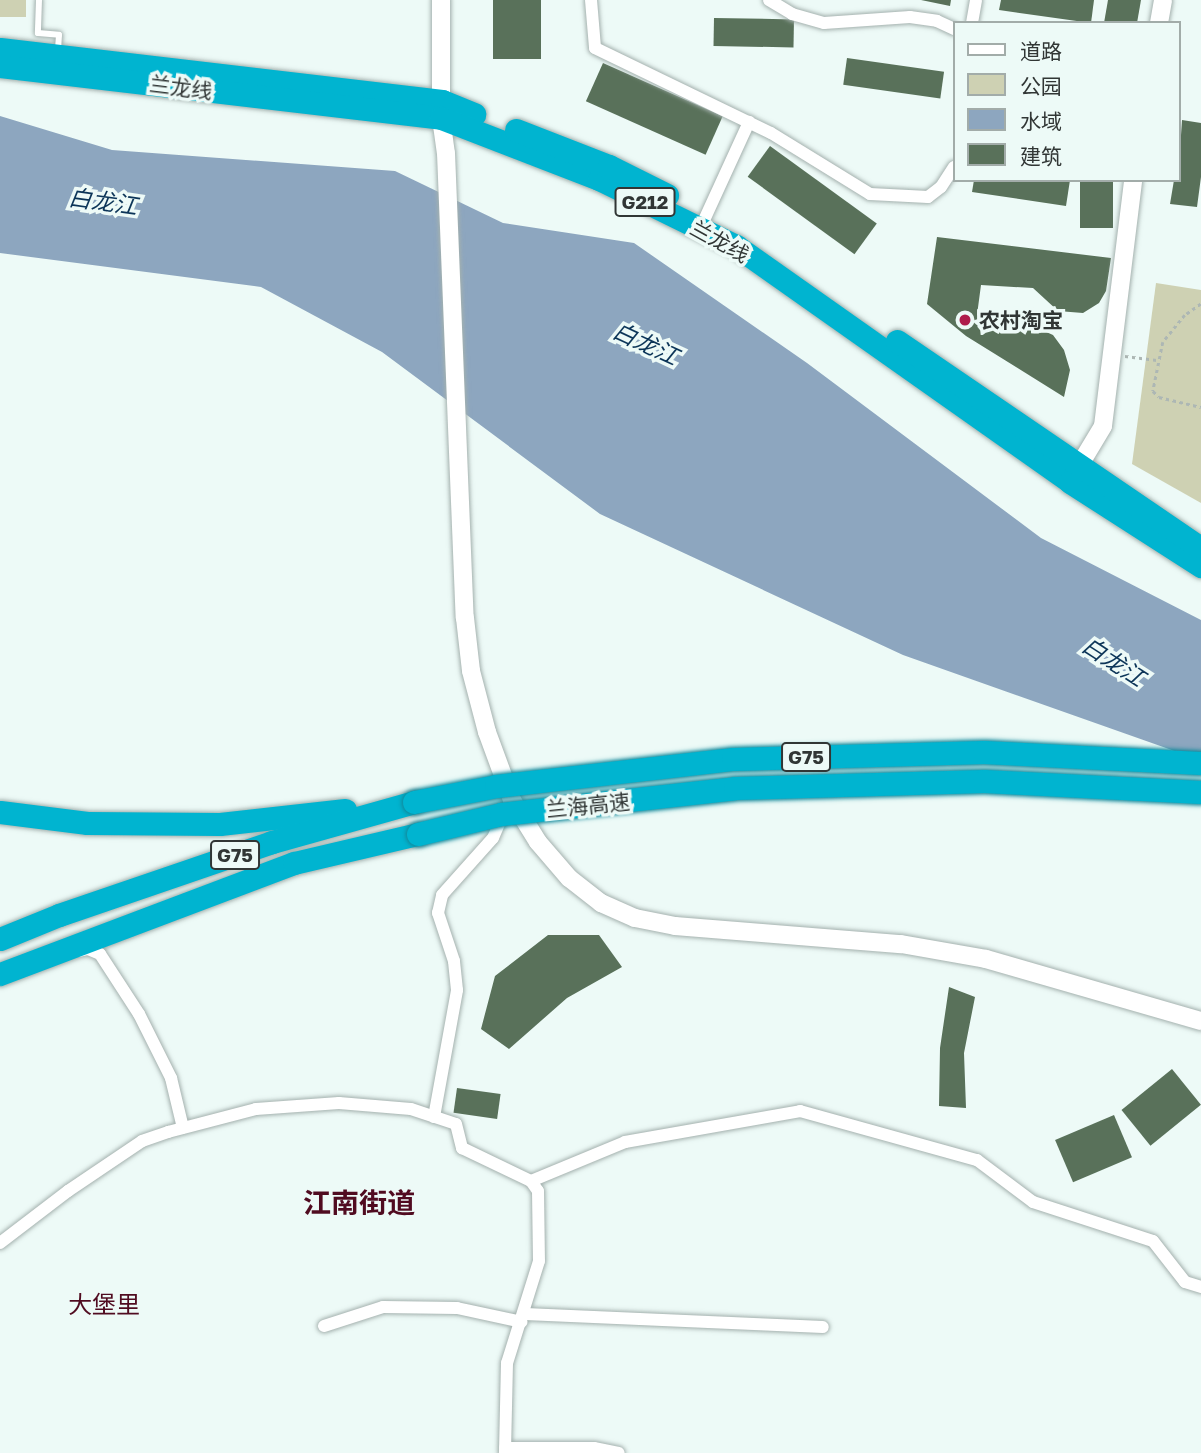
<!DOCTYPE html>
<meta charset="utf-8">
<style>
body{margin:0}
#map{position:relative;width:1201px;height:1453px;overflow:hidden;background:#edfaf7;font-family:"Golos Text","Noto Sans SC",sans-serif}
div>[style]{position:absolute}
.green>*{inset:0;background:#ced1b3;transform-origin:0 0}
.water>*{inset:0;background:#8da6bf}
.building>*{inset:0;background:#59715a;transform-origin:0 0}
.path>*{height:2.5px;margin-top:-1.25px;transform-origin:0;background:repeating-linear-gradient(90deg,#adb7b4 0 3.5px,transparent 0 7px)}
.roads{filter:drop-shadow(0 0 2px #a4b1ae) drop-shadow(0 0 2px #a4b1ae)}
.lane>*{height:6px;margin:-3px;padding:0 3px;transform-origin:3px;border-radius:3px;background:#fff}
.street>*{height:12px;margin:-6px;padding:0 6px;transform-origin:6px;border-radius:6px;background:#fff}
.secondary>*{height:18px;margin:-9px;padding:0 9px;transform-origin:9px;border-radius:9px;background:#fff}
.highway>*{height:23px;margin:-11.5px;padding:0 11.5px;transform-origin:11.5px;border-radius:11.5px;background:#00b4d0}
.bridges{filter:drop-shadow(0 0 2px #11889a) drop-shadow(0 0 2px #11889a)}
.highway-bridge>*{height:23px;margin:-11.5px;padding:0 11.5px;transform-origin:11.5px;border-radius:11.5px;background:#00b4d0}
.dots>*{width:19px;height:19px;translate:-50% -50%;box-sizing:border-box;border:4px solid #edfaf7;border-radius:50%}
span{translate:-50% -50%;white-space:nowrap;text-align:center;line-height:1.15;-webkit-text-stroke:7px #edfaf7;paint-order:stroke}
.shield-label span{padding:2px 5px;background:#edfaf7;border:2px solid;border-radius:5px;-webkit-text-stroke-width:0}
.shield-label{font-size:19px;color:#313635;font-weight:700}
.street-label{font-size:21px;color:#313635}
.poi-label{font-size:21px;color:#313635;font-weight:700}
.left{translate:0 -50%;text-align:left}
.water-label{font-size:23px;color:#0c3558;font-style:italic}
.quarter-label{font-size:24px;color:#500b20}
.district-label{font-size:28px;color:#500b20;font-weight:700}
.legend{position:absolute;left:953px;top:21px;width:228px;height:161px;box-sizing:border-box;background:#edfaf7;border:2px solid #a2aca9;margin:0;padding:9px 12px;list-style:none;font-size:21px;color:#313635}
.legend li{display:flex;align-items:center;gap:14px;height:35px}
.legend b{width:35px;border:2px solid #a2aca9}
</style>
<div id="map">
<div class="green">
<i style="left:0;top:0;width:26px;height:17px"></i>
<i style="clip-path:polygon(1156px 283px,1201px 290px,1201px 503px,1132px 464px)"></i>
</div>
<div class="water">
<i style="clip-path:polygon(0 116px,112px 150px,395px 171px,503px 223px,634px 243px,807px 363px,1041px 538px,1201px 620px,1201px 766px,1183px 754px,903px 655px,600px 514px,382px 352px,261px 287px,0 253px)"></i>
</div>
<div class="building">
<i style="left:493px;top:0;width:48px;height:59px"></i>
<i style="clip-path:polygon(921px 0,951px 0,950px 6px)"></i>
<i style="clip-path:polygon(1001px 0,1094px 0,1091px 23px,999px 10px)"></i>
<i style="clip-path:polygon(1108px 0,1141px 0,1137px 23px,1104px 23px)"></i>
<i style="left:714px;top:18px;width:80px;height:28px;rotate:1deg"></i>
<i style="left:847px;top:58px;width:98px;height:27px;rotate:8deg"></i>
<i style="left:603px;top:63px;width:131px;height:42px;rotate:24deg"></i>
<i style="clip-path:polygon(1182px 120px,1201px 123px,1201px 177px,1197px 207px,1170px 204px,1174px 180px,1178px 180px)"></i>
<i style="left:770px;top:146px;width:132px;height:38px;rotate:36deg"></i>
<i style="clip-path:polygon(974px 180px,1070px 180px,1066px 206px,972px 192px)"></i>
<i style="left:1080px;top:180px;width:33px;height:48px"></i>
<i style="clip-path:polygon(937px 237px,1111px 258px,1106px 291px,1099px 303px,1083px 313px,1058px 311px,1033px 288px,981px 285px,977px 315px,1002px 333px,1016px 324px,1033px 326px,1053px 335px,1064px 350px,1070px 370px,1064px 397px,966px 336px,927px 304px)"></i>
<i style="clip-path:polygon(548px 935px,599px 935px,622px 967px,567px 998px,509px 1049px,481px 1029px,495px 976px)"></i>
<i style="clip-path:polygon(949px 987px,975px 997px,964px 1053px,966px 1108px,939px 1106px,940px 1048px)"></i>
<i style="left:1172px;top:1069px;width:46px;height:65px;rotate:51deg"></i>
<i style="left:457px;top:1088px;width:44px;height:25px;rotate:8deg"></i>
<i style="left:1114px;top:1115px;width:46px;height:64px;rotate:67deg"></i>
</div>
<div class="path">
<i style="left:1201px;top:304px;width:19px;rotate:145deg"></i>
<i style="left:1185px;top:315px;width:35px;rotate:129deg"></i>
<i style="left:1163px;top:342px;width:50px;rotate:101.5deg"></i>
<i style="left:1153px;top:391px;width:8px;rotate:45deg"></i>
<i style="left:1159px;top:397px;width:43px;rotate:13.4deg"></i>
<i style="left:1125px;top:356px;width:34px;rotate:7deg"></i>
</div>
<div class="roads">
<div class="lane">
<i style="left:39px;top:0;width:33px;rotate:92deg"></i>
<i style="left:38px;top:33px;width:21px;rotate:5deg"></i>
<i style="left:59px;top:35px;width:15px;rotate:94deg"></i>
</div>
<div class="street">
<i style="left:591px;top:0;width:48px;rotate:85.2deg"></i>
<i style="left:595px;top:48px;width:195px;rotate:25.8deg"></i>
<i style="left:771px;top:133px;width:116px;rotate:31.6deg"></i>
<i style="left:870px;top:194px;width:58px;rotate:3deg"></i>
<i style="left:928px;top:197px;width:16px;rotate:-38deg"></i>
<i style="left:941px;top:187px;width:24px;rotate:-57deg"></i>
<i style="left:769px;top:0;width:27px;rotate:31deg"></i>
<i style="left:792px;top:14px;width:33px;rotate:16deg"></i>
<i style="left:824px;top:23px;width:86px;rotate:-4deg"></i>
<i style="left:910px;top:17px;width:27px;rotate:8deg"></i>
<i style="left:937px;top:21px;width:19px;rotate:25deg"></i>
<i style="left:972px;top:23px;width:23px;rotate:-80deg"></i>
<i style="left:700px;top:229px;width:118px;rotate:-65.4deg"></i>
<i style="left:79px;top:951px;width:9px;rotate:-13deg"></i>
<i style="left:88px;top:949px;width:13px;rotate:23deg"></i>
<i style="left:100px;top:954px;width:72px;rotate:57deg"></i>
<i style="left:139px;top:1014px;width:72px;rotate:63.4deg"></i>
<i style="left:171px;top:1078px;width:51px;rotate:76.5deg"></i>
<i style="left:434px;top:1117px;width:129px;rotate:-79.7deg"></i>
<i style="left:457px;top:990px;width:29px;rotate:-96deg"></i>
<i style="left:454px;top:961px;width:51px;rotate:-108.4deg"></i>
<i style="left:438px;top:913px;width:18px;rotate:-77deg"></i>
<i style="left:442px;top:895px;width:76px;rotate:-48.2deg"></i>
<i style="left:493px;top:838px;width:28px;rotate:-67deg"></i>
<i style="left:531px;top:1181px;width:102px;rotate:-22.5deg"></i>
<i style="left:625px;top:1142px;width:178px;rotate:-10deg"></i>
<i style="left:800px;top:1111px;width:184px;rotate:15.5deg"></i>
<i style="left:977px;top:1160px;width:70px;rotate:36.9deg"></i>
<i style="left:1033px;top:1202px;width:126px;rotate:18deg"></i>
<i style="left:1153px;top:1241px;width:52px;rotate:52deg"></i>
<i style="left:1185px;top:1282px;width:17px;rotate:17deg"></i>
<i style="left:0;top:1243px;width:86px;rotate:-37.4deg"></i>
<i style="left:68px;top:1191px;width:89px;rotate:-34deg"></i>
<i style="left:142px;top:1141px;width:28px;rotate:-19deg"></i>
<i style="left:168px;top:1132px;width:91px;rotate:-14.6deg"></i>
<i style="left:256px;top:1109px;width:83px;rotate:-4.1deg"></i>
<i style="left:339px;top:1103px;width:72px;rotate:4.8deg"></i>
<i style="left:411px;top:1109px;width:47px;rotate:18.4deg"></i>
<i style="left:456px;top:1124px;width:25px;rotate:76deg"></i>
<i style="left:462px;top:1148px;width:76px;rotate:25.6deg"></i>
<i style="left:531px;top:1181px;width:12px;rotate:55deg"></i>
<i style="left:538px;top:1191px;width:70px;rotate:89.2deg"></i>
<i style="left:539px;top:1261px;width:107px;rotate:107.4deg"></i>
<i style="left:507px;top:1363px;width:90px;rotate:91.3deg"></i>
<i style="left:525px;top:1314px;width:298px;rotate:2.5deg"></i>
<i style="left:324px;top:1326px;width:62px;rotate:-17.9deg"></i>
<i style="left:383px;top:1307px;width:74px;rotate:0.8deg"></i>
<i style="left:457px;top:1308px;width:66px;rotate:12.2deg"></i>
<i style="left:505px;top:1448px;width:89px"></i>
<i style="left:594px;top:1448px;width:25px;rotate:11deg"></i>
</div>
<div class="secondary">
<i style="left:441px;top:0;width:118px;rotate:90deg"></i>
<i style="left:441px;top:118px;width:35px;rotate:82deg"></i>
<i style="left:446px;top:153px;width:465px;rotate:87.7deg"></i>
<i style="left:465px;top:618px;width:53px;rotate:83.5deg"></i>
<i style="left:471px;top:671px;width:63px;rotate:75.3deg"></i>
<i style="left:487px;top:732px;width:72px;rotate:69.8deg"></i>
<i style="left:512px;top:800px;width:49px;rotate:58.2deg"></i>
<i style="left:538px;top:842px;width:48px;rotate:49.3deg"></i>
<i style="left:569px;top:878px;width:41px;rotate:38deg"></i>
<i style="left:601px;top:903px;width:37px;rotate:24deg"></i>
<i style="left:635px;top:918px;width:41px;rotate:11.3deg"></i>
<i style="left:675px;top:926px;width:227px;rotate:4.6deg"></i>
<i style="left:901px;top:944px;width:86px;rotate:10deg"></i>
<i style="left:986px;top:959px;width:224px;rotate:16.1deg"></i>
<i style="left:1159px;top:23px;width:23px;rotate:-80deg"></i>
<i style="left:1073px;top:476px;width:58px;rotate:-59deg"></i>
<i style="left:1103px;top:426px;width:248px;rotate:-83deg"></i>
</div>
<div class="highway">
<i style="left:0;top:49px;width:445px;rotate:6.7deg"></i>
<i style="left:442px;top:101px;width:35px;rotate:22deg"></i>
<i style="left:0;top:66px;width:444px;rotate:6.7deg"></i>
<i style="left:441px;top:118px;width:169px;rotate:21.1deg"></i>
<i style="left:599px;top:179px;width:153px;rotate:26.1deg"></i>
<i style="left:736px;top:246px;width:409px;rotate:35.2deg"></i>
<i style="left:1070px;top:482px;width:156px;rotate:32.7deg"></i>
<i style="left:516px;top:130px;width:100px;rotate:21.2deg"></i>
<i style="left:609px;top:166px;width:65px;rotate:26.6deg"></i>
<i style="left:897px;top:341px;width:364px;rotate:34.3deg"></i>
<i style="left:0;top:812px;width:88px;rotate:7.2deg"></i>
<i style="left:87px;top:823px;width:133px;rotate:0.4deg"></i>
<i style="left:220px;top:824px;width:126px;rotate:-6.4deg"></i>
<i style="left:0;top:939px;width:64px;rotate:-22.1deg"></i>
<i style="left:59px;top:915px;width:225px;rotate:-18.9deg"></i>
<i style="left:272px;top:842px;width:148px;rotate:-15.7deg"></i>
<i style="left:0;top:974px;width:314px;rotate:-20.7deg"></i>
<i style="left:294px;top:863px;width:127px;rotate:-13.2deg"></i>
</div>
</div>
<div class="bridges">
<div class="highway-bridge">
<i style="left:414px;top:802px;width:84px;rotate:-11deg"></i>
<i style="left:496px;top:786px;width:239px;rotate:-6.5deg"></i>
<i style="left:733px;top:759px;width:251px;rotate:-1.6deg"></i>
<i style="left:984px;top:752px;width:217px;rotate:2.9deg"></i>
<i style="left:418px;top:834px;width:85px;rotate:-13.5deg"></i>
<i style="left:501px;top:814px;width:235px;rotate:-6.3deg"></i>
<i style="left:735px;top:788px;width:249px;rotate:-1.6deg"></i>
<i style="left:984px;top:781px;width:217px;rotate:2.9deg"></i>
</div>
</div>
<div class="dots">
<i style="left:965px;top:320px;background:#af1d4c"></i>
</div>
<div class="shield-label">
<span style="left:645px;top:202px">G212</span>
<span style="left:806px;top:757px">G75</span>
<span style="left:235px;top:855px">G75</span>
</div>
<div class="street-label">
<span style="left:181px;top:87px;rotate:7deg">兰龙线</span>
<span style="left:720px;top:241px;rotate:29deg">兰龙线</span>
<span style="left:588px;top:805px;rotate:-6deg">兰海高速</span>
</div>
<div class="poi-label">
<span class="left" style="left:979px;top:320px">农村淘宝</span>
</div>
<div class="water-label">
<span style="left:103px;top:201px;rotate:8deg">白龙江</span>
<span style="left:646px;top:343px;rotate:25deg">白龙江</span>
<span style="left:1114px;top:661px;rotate:33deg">白龙江</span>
</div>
<div class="quarter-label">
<span style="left:104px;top:1304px">大堡里</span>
</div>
<div class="district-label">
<span style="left:359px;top:1203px">江南街道</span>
</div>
<ul class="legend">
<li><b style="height:9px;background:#fff"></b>道路</li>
<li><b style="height:19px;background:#ced1b3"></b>公园</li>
<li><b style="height:19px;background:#8da6bf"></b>水域</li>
<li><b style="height:19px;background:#59715a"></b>建筑</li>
</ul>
</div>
